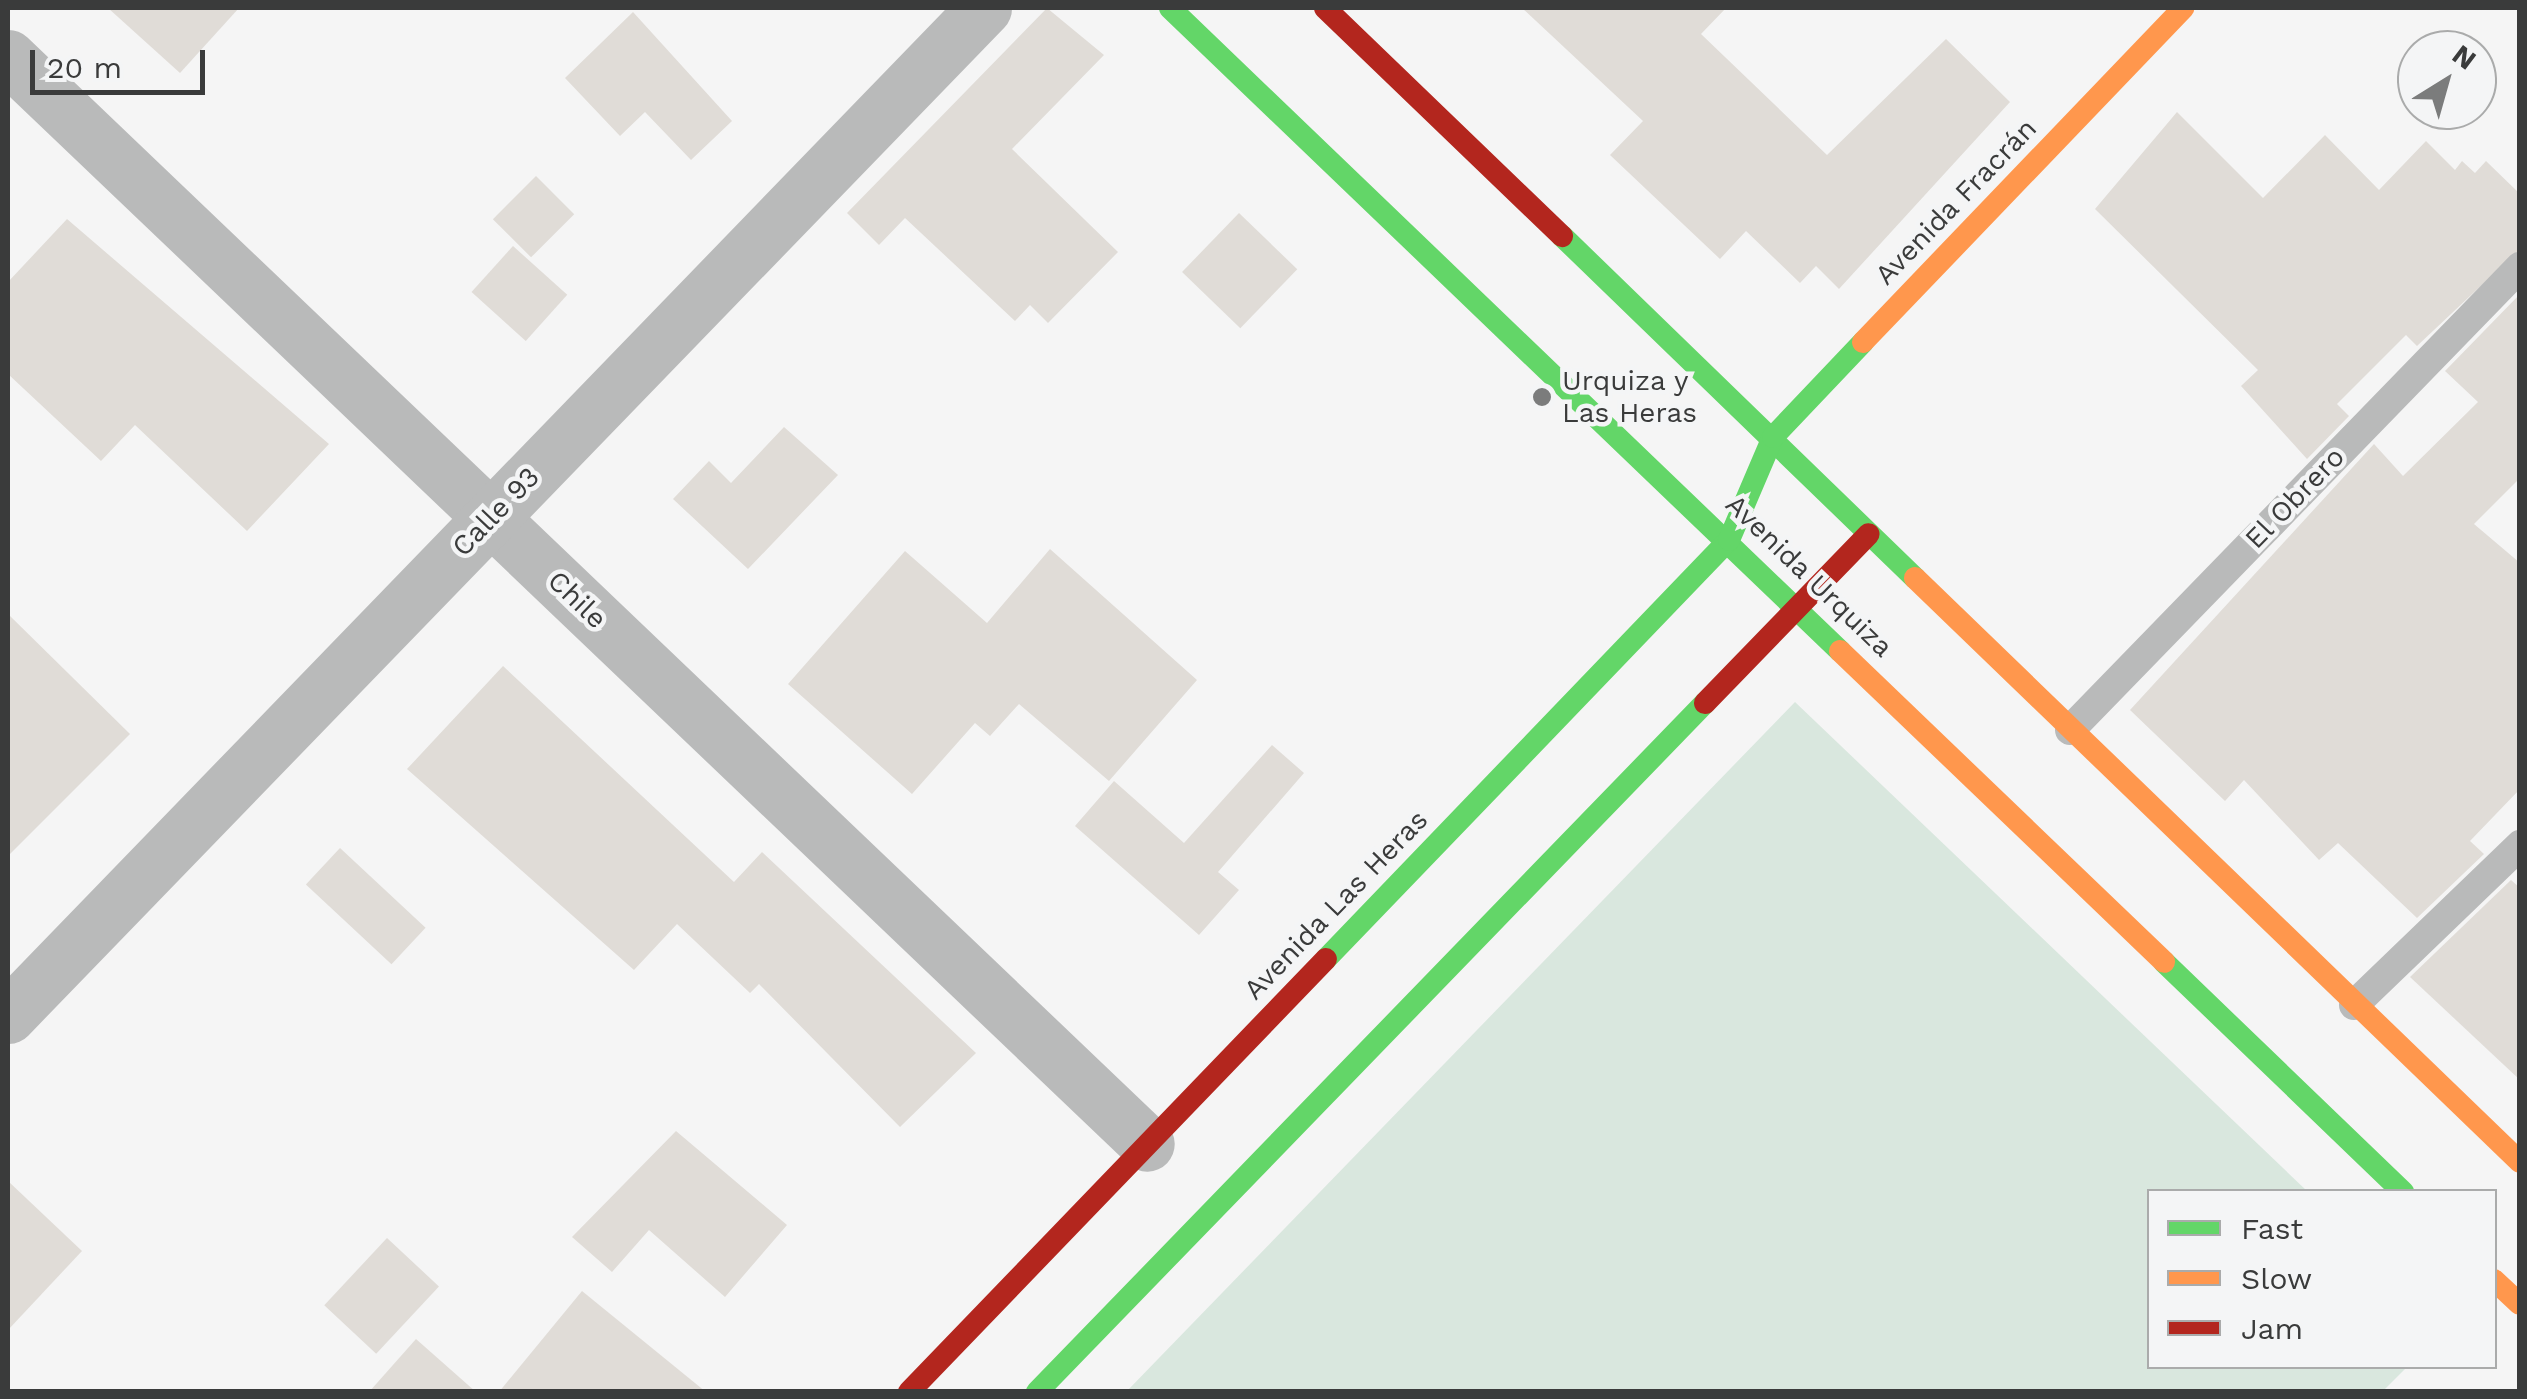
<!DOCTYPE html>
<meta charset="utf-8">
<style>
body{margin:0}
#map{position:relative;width:2527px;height:1399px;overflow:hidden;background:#f5f5f5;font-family:"Work Sans",sans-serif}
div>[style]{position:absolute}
.green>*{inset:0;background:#d9e7de}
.building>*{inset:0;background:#e0dcd7;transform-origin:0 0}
.lane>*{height:30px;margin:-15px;padding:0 15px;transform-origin:15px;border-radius:15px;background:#b9baba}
.street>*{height:55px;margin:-27.5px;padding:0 27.5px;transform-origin:27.5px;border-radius:27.5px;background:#b9baba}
.fast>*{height:22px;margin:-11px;padding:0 11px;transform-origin:11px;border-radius:11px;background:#63d668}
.slow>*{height:22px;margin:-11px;padding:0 11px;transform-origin:11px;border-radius:11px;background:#ff974d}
.jam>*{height:22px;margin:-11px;padding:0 11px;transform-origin:11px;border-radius:11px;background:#b3261e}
.dots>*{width:28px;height:28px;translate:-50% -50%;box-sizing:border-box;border:5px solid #f4f5f6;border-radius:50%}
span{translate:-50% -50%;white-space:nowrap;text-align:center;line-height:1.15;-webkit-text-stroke:9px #f4f5f6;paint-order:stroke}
.street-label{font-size:28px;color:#3a3b3b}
.poi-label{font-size:28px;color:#3a3b3b}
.left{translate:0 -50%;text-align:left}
.frame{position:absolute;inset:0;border:10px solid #3a3b3b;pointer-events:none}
.legend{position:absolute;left:2147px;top:1189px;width:350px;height:180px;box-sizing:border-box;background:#f4f5f6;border:2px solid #aaabab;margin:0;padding:12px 18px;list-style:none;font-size:30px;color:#3a3b3b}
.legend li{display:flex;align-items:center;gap:20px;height:50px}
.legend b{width:50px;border:2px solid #aaabab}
.north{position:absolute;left:2397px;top:30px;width:100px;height:100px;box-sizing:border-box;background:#f4f5f6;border:2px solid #aaabab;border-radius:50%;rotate:37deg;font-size:28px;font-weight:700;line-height:40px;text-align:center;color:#3a3b3b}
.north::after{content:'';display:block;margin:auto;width:35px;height:45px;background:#7b7c7c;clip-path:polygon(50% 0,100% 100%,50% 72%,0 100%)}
.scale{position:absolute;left:30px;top:50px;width:175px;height:45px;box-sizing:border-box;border:5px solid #3a3b3b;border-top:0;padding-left:12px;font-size:30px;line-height:35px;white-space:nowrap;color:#3a3b3b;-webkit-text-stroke:8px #f4f5f6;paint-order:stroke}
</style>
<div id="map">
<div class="green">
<i style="clip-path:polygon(1795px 702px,2307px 1191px,2150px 1192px,2150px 1366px,2407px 1367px,2382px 1392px,1127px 1391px)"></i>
</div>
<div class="building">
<i style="clip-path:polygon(108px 8px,239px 8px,180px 73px)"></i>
<i style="clip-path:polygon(1047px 8px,1104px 55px,1012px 149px,1118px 252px,1048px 323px,1030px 305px,1015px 321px,905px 218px,879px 245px,847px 213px)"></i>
<i style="clip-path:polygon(1522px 8px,1726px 8px,1701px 34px,1827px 155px,1946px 39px,2010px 102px,1839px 289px,1816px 266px,1800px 283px,1746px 231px,1720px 259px,1610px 155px,1643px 121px)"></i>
<i style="clip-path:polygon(633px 12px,732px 121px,691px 160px,645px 112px,620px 136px,565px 78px)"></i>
<i style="clip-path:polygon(2177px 112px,2263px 198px,2325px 135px,2379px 190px,2426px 141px,2455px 170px,2462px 161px,2475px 173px,2486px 161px,2520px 194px,2520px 249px,2417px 346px,2406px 335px,2337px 404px,2349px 416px,2307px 459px,2241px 386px,2258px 370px,2095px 209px)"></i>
<i style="left:536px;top:176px;width:54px;height:61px;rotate:45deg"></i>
<i style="left:1239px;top:213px;width:81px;height:82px;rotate:44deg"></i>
<i style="clip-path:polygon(67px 219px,329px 444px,247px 531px,135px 425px,101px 461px,8px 374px,8px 282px)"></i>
<i style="left:513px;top:246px;width:73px;height:62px;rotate:42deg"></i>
<i style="clip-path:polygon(2520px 294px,2520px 478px,2474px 524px,2520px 563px,2520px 789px,2470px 841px,2484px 854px,2417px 918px,2338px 843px,2319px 860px,2244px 780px,2225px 801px,2130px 710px,2374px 444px,2403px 476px,2478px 402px,2445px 371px)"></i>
<i style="clip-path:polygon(784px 427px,838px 475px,748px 569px,673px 499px,709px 461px,731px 483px)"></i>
<i style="clip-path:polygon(1050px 549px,1197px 680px,1109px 781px,1019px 704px,990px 736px,975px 723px,912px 794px,788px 684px,905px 551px,987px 623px)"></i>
<i style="clip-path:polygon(8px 614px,130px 734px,8px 856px)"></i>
<i style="clip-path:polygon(503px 666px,734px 882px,762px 852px,976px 1053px,900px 1127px,759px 984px,750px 993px,677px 924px,634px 970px,407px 769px)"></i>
<i style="clip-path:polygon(1272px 745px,1304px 773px,1218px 872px,1239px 890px,1199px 935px,1075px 826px,1114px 781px,1184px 843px)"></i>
<i style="left:340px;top:848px;width:117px;height:50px;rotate:43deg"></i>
<i style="clip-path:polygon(2511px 880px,2520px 888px,2520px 1080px,2410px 977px)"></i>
<i style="clip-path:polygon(676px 1131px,787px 1225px,725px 1297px,649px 1230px,612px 1272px,572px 1237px)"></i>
<i style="clip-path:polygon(8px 1181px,82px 1251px,8px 1330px)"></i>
<i style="left:387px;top:1238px;width:71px;height:92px;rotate:43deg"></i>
<i style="clip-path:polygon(582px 1291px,706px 1392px,499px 1392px)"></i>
<i style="clip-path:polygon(416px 1339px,476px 1392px,369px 1392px)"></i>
</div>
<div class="lane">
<i style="left:2070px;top:730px;width:646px;rotate:-45.82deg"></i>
<i style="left:2354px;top:1005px;width:231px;rotate:-43.9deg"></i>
</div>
<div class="street">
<i style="left:8px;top:57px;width:1574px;rotate:43.66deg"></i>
<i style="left:8px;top:1016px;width:1403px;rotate:-45.92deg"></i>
</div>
<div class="fast">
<i style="left:1170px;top:8px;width:929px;rotate:43.82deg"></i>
<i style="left:1562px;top:236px;width:492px;rotate:44.1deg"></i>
<i style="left:1326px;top:959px;width:581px;rotate:-46.12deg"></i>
<i style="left:1729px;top:540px;width:112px;rotate:-66.9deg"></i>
<i style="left:1773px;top:437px;width:131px;rotate:-46.5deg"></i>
<i style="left:2164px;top:962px;width:332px;rotate:43.9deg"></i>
<i style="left:1037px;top:1392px;width:960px;rotate:-45.89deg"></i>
</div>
<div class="slow">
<i style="left:1863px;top:342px;width:463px;rotate:-46.2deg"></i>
<i style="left:1915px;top:578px;width:841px;rotate:43.99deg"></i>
<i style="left:1840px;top:651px;width:449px;rotate:43.8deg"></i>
<i style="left:2494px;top:1280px;width:35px;rotate:43deg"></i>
</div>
<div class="jam">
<i style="left:1325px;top:8px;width:329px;rotate:43.9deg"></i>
<i style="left:1705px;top:703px;width:235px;rotate:-45.9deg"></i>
<i style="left:909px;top:1392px;width:601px;rotate:-46.08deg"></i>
</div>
<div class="dots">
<i style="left:1542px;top:397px;background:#7b7c7c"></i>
</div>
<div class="street-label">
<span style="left:1956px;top:202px;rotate:-46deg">Avenida Fracrán</span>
<span style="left:2295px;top:498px;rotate:-46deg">El Obrero</span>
<span style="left:496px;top:512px;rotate:-46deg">Calle 93</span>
<span style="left:1809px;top:576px;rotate:44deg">Avenida Urquiza</span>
<span style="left:577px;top:600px;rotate:44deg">Chile</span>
<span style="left:1336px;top:905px;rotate:-46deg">Avenida Las Heras</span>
</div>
<div class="poi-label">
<span class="left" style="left:1562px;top:397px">Urquiza y<br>Las Heras</span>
</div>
<div class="frame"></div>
<ul class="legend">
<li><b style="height:12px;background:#63d668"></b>Fast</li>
<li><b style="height:12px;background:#ff974d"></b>Slow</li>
<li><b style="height:12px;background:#b3261e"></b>Jam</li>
</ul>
<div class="north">N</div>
<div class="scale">20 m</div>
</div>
